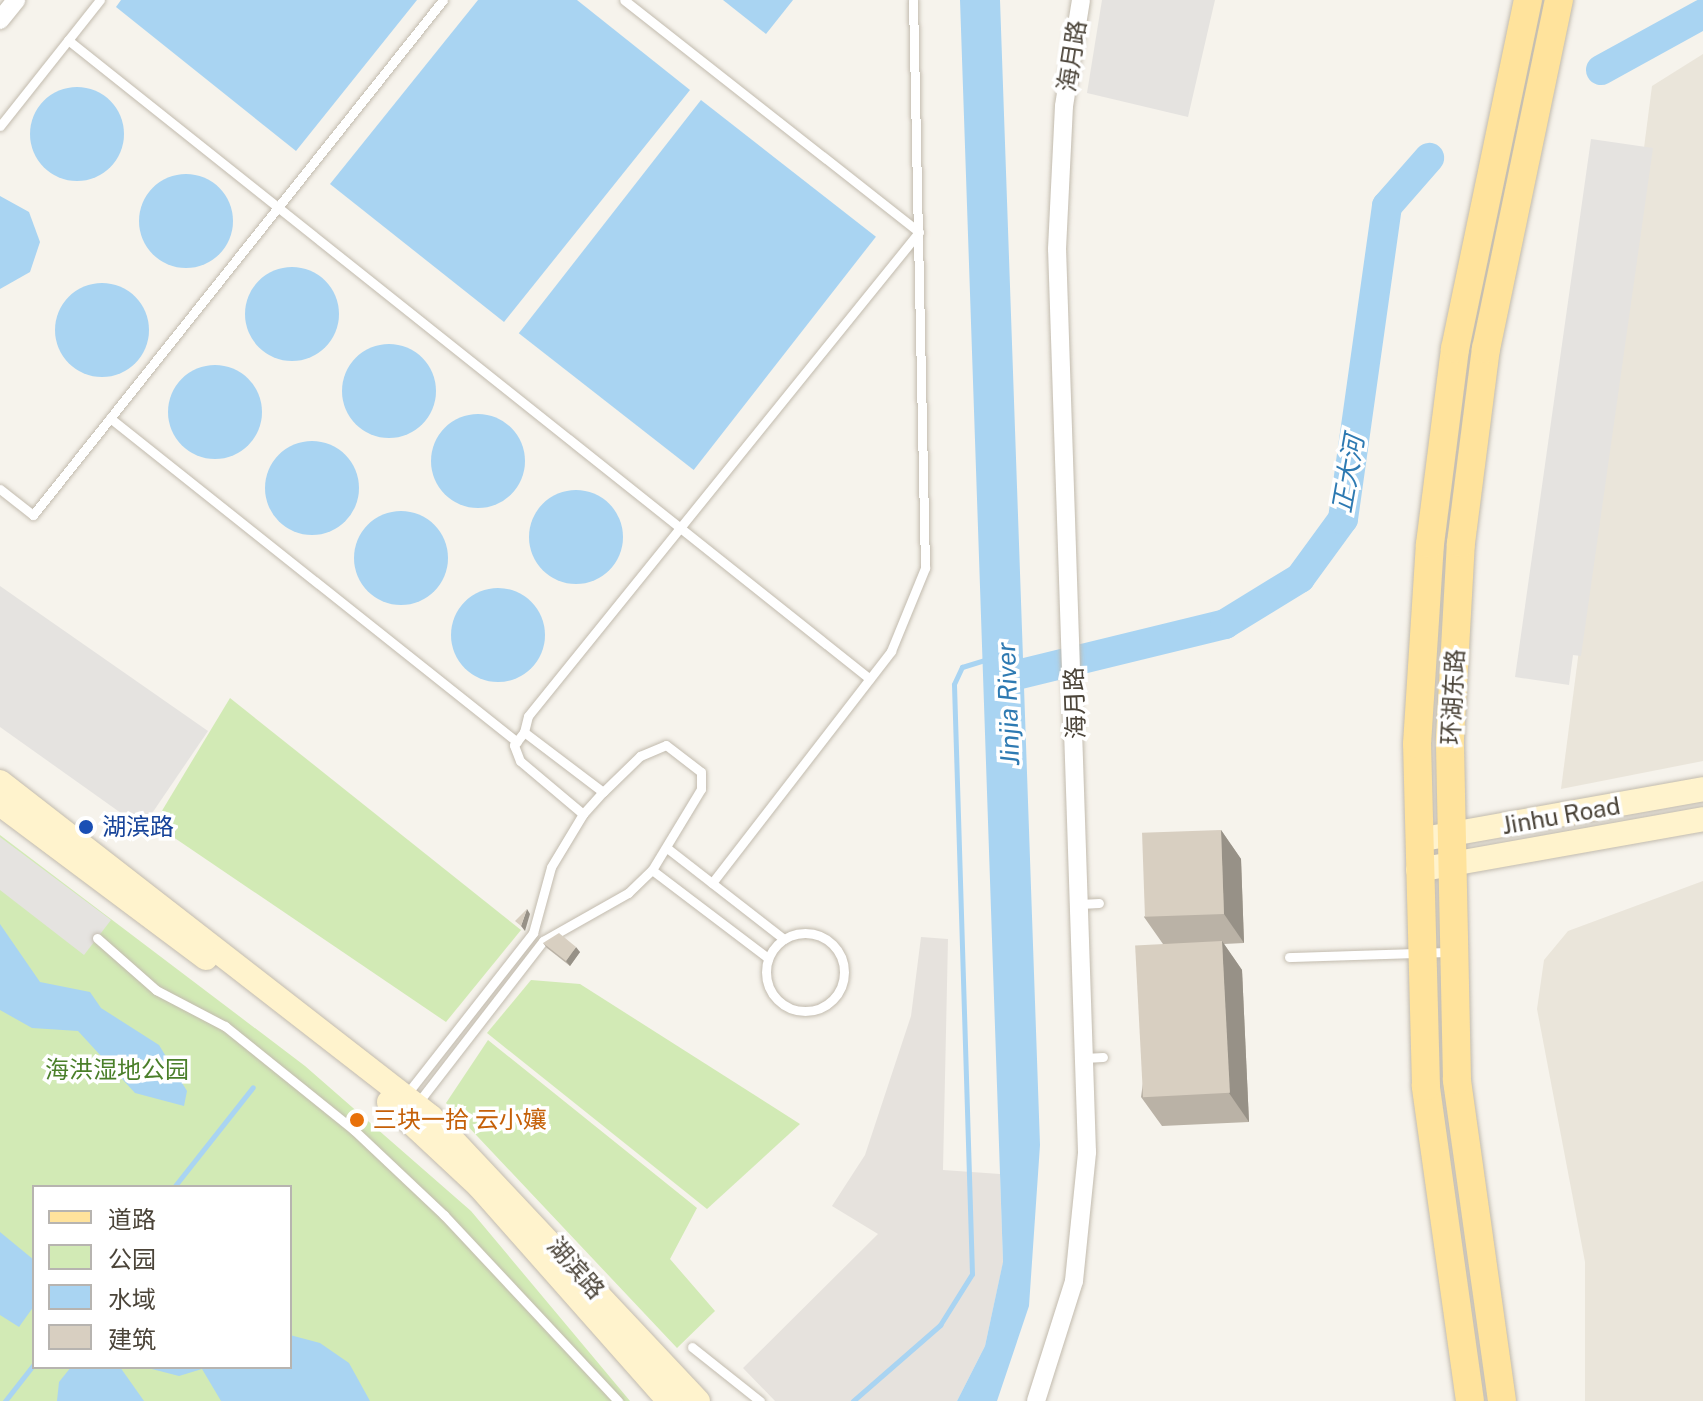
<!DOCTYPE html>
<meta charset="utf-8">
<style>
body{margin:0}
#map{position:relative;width:1703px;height:1401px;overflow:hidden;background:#f6f3ec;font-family:"Public Sans","Noto Sans SC",sans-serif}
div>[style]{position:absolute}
.residential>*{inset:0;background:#eae5da}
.industrial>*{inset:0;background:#e6e2dd}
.green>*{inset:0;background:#d2eab5}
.parking>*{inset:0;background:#e5e3e0}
.water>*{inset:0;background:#a9d4f2;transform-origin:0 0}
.round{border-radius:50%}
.stream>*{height:5px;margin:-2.5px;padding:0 2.5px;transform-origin:2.5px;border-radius:2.5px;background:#a9d4f2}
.river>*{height:30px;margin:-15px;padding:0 15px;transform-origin:15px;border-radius:15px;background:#a9d4f2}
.roads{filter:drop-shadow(0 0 2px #c2bbae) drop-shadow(0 0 2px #c2bbae)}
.service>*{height:9px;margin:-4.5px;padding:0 4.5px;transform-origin:4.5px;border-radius:4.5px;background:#fff}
.service>.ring{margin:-4.5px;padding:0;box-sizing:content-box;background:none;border:9px solid #fff;border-radius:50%}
.minor>*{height:18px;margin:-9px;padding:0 9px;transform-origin:9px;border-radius:9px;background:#fff}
.secondary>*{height:24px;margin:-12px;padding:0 12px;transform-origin:12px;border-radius:12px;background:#fff3cd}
.primary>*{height:28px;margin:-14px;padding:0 14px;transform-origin:14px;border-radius:14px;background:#ffe39c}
.wall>*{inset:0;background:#bab2a6}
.shaded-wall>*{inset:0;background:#979187}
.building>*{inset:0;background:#d8cfc1;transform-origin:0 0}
.dots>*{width:22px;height:22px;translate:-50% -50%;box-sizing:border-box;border:4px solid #fff;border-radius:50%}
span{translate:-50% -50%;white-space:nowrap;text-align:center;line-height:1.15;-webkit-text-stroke:7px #fff;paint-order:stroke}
.street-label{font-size:24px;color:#4b4439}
.transit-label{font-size:24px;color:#164399}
.left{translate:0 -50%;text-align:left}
.park-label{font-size:24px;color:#4a7f2a}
.food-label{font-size:24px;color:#c56008}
.water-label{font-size:26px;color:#2e7ab2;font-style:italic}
.legend{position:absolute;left:32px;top:1185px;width:260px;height:184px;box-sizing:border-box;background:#fff;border:2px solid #b7b4b0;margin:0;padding:10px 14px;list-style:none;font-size:24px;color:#4b4439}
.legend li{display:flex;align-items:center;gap:16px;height:40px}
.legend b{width:40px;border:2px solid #b7b4b0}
</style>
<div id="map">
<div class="residential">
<i style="clip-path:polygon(1703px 54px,1703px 761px,1561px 789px,1652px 86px)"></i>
<i style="clip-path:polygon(1703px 881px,1703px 1401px,1585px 1401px,1585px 1262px,1537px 1009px,1544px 960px,1568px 931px)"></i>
</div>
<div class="industrial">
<i style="clip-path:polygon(921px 937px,948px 939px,943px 1170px,1000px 1174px,1003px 1263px,985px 1346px,957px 1401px,775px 1401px,743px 1368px,878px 1234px,832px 1206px,865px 1155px,911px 1016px)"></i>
</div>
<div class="green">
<i style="clip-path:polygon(230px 698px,521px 930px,446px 1022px,154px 824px)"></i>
<i style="clip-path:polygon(evenodd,0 835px,305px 1066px,471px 1211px,630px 1401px,0 1401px,0 835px,34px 1187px,290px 1187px,290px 1367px,34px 1367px,34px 1187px)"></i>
<i style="clip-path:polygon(531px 980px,580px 984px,800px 1124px,707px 1209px,487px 1033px)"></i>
<i style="clip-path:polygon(488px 1040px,697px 1208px,670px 1259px,715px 1311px,677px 1348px,446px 1103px)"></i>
</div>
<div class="parking">
<i style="clip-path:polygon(1102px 0,1215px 0,1188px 117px,1087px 93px)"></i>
<i style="clip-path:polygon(1591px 139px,1653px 148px,1581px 656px,1573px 655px,1569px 685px,1515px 677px)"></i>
<i style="clip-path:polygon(0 586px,208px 731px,142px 828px,0 727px)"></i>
<i style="clip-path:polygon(0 837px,111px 920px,84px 955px,0 890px)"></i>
</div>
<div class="water">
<i style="clip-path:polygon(121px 0,417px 0,296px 151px,116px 7px)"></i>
<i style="clip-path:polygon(478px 0,577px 0,690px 90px,504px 322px,330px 184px)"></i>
<i style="clip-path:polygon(723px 0,793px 0,766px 34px)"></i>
<i style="clip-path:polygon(960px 0,1000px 0,1040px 1145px,1029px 1306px,997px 1401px,957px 1401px,985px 1346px,1003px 1262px)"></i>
<i class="round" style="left:30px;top:87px;width:94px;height:94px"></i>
<i style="left:701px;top:100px;width:222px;height:296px;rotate:38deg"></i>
<i class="round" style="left:139px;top:174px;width:94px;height:94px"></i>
<i style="clip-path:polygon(0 196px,29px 212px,40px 242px,30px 272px,0 289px)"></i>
<i class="round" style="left:245px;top:267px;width:94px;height:94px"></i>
<i class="round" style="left:55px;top:283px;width:94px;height:94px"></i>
<i class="round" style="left:342px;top:344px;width:94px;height:94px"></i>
<i class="round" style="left:168px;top:365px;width:94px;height:94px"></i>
<i class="round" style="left:431px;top:414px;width:94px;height:94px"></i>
<i class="round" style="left:265px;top:441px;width:94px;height:94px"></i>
<i class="round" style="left:529px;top:490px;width:94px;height:94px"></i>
<i class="round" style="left:354px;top:511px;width:94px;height:94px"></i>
<i class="round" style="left:451px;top:588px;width:94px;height:94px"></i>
<i style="clip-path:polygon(0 924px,40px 982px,90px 992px,101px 1008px,159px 1045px,187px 1091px,184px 1106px,135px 1093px,78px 1031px,32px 1028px,0 1010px)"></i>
<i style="clip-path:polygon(0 1232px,34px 1260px,34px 1306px,19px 1327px,0 1315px)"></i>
<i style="clip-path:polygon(290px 1335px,320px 1343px,349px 1363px,370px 1401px,221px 1401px,202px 1369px,179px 1376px,144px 1367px,290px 1367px)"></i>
<i style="clip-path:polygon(71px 1367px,120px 1367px,144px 1401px,57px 1401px,59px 1382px)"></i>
</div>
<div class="stream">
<i style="left:174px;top:1187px;width:127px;rotate:-51.7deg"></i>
<i style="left:5px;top:1401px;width:47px;rotate:-51.9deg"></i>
<i style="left:853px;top:1401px;width:116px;rotate:-41.1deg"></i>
<i style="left:940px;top:1325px;width:60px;rotate:-57.9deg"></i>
<i style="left:972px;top:1274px;width:590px;rotate:-91.75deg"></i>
<i style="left:954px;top:684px;width:19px;rotate:-65deg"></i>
<i style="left:962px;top:667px;width:30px;rotate:-17deg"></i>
</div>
<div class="river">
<i style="left:1601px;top:70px;width:116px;rotate:-28.8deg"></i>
<i style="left:1004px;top:678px;width:228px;rotate:-13.7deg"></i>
<i style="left:1225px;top:624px;width:88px;rotate:-31.5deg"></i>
<i style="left:1300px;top:578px;width:73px;rotate:-53.9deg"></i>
<i style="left:1343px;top:519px;width:316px;rotate:-82deg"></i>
<i style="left:1387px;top:206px;width:64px;rotate:-48.8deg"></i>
</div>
<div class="roads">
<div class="service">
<i style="left:68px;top:40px;width:1025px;rotate:38.55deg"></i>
<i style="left:0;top:126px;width:161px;rotate:-51.6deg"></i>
<i style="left:110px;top:418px;width:520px;rotate:38.52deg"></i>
<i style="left:0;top:489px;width:42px;rotate:38.2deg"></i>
<i style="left:33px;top:515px;width:658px;rotate:-51.48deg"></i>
<i style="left:524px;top:732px;width:16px;rotate:-76deg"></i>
<i style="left:528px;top:716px;width:622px;rotate:-51.07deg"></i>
<i style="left:919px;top:232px;width:375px;rotate:-141.8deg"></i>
<i style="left:583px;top:814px;width:30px;rotate:-48deg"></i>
<i style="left:667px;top:848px;width:148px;rotate:37.9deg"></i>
<i style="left:712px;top:883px;width:293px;rotate:-52.3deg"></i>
<i style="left:891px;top:651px;width:90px;rotate:-67.7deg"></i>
<i style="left:925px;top:568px;width:568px;rotate:-91.21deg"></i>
<i style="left:1080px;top:904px;width:19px;rotate:-3deg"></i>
<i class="ring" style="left:766px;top:933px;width:69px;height:69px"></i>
<i style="left:97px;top:938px;width:79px;rotate:41.4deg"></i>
<i style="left:156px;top:990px;width:78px;rotate:27.6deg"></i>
<i style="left:225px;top:1026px;width:166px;rotate:38.9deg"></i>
<i style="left:354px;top:1130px;width:124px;rotate:43.4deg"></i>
<i style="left:444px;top:1215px;width:255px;rotate:46.9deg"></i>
<i style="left:1289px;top:957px;width:161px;rotate:-1.8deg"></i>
<i style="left:1084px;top:1058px;width:19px;rotate:-3deg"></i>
<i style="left:406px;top:1095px;width:206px;rotate:-51.9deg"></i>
<i style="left:533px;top:933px;width:68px;rotate:-74.7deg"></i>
<i style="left:551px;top:867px;width:62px;rotate:-58.9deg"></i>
<i style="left:583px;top:814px;width:82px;rotate:-139.9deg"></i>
<i style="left:520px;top:761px;width:17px;rotate:-111deg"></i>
<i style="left:514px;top:745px;width:16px;rotate:-52deg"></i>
<i style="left:524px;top:732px;width:99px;rotate:37.2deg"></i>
<i style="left:603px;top:792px;width:52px;rotate:-44.2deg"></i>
<i style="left:640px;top:756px;width:28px;rotate:-23deg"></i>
<i style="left:666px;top:745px;width:44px;rotate:37.6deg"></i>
<i style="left:701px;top:772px;width:17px;rotate:90deg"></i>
<i style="left:701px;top:789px;width:95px;rotate:121.2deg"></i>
<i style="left:417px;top:1104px;width:206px;rotate:-52.3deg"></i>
<i style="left:543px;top:941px;width:98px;rotate:-29.5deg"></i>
<i style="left:628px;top:893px;width:33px;rotate:-44deg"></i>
<i style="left:652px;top:870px;width:146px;rotate:37.2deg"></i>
<i style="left:692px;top:1347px;width:87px;rotate:38.5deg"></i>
</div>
<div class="minor">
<i style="left:0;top:20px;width:26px;rotate:-51deg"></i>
<i style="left:1036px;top:1401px;width:126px;rotate:-72.4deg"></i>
<i style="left:1074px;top:1281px;width:130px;rotate:-84.2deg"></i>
<i style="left:1087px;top:1152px;width:903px;rotate:-91.9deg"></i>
<i style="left:1057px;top:249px;width:143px;rotate:-87.2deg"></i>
<i style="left:1064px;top:106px;width:107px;rotate:-80.9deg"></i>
</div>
<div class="secondary">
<i style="left:0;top:782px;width:546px;rotate:37.86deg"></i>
<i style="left:431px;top:1117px;width:390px;rotate:46.8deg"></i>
<i style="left:0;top:804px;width:257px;rotate:36.8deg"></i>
<i style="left:1418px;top:840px;width:290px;rotate:-10.1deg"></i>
<i style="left:1418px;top:870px;width:290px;rotate:-10.1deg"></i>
<i style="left:389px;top:1102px;width:123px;rotate:43deg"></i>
<i style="left:479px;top:1186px;width:287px;rotate:48.5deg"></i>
</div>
<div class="primary">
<i style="left:1470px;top:1401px;width:318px;rotate:-98deg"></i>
<i style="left:1426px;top:1086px;width:342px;rotate:-91.5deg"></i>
<i style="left:1417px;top:744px;width:200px;rotate:-86.3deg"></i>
<i style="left:1430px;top:544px;width:197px;rotate:-82.7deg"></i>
<i style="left:1455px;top:349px;width:357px;rotate:-78.2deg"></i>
<i style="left:1502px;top:1401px;width:324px;rotate:-98deg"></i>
<i style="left:1457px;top:1080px;width:342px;rotate:-91.2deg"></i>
<i style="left:1450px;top:738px;width:195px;rotate:-86.8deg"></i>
<i style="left:1461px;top:543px;width:196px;rotate:-82.7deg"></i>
<i style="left:1486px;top:349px;width:357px;rotate:-78.2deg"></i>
</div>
</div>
<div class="wall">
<i style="clip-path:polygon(1221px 830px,1241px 859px,1244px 943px,1224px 944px,1242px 970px,1249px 1122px,1162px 1126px,1141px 1097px,1163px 944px,1144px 917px)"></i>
<i style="clip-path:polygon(543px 943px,580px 952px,570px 966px,547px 948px)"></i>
</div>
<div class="shaded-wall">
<i style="clip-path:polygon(1221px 830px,1241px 859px,1244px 943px,1224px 914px)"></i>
<i style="clip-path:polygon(527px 909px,530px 914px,525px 931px,521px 926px)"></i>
<i style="clip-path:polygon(1222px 941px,1242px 970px,1249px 1122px,1229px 1093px)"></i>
<i style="clip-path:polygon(576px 947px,580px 952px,570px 966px,566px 961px)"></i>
</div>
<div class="building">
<i style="left:1221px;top:830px;width:84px;height:79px;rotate:88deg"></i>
<i style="clip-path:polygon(527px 909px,521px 926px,515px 921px)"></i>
<i style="clip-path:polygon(559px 933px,576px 947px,566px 961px,543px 943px)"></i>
<i style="left:1222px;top:941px;width:152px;height:87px;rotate:87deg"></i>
</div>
<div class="dots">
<i style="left:86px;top:827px;background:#1a4fb4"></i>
<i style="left:357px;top:1120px;background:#e8710a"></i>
</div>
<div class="street-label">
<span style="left:1072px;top:56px;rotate:-81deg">海月路</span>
<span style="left:1453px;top:697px;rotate:-87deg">环湖东路</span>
<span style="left:1075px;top:703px;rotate:-92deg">海月路</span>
<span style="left:1561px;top:816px;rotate:-10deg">Jinhu Road</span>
<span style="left:576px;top:1268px;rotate:49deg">湖滨路</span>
</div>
<div class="transit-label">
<span class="left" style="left:102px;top:827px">湖滨路</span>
</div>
<div class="park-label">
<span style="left:117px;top:1070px">海洪湿地公园</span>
</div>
<div class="food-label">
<span class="left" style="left:373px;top:1120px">三块一拾 云小孃</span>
</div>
<div class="water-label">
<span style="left:1348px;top:474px;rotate:-80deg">正大河</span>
<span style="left:1008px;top:704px;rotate:-92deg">Jinjia River</span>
</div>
<ul class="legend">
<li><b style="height:10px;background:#ffe39c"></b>道路</li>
<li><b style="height:22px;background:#d2eab5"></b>公园</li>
<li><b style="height:22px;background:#a9d4f2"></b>水域</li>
<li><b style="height:22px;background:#d8cfc1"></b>建筑</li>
</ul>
</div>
